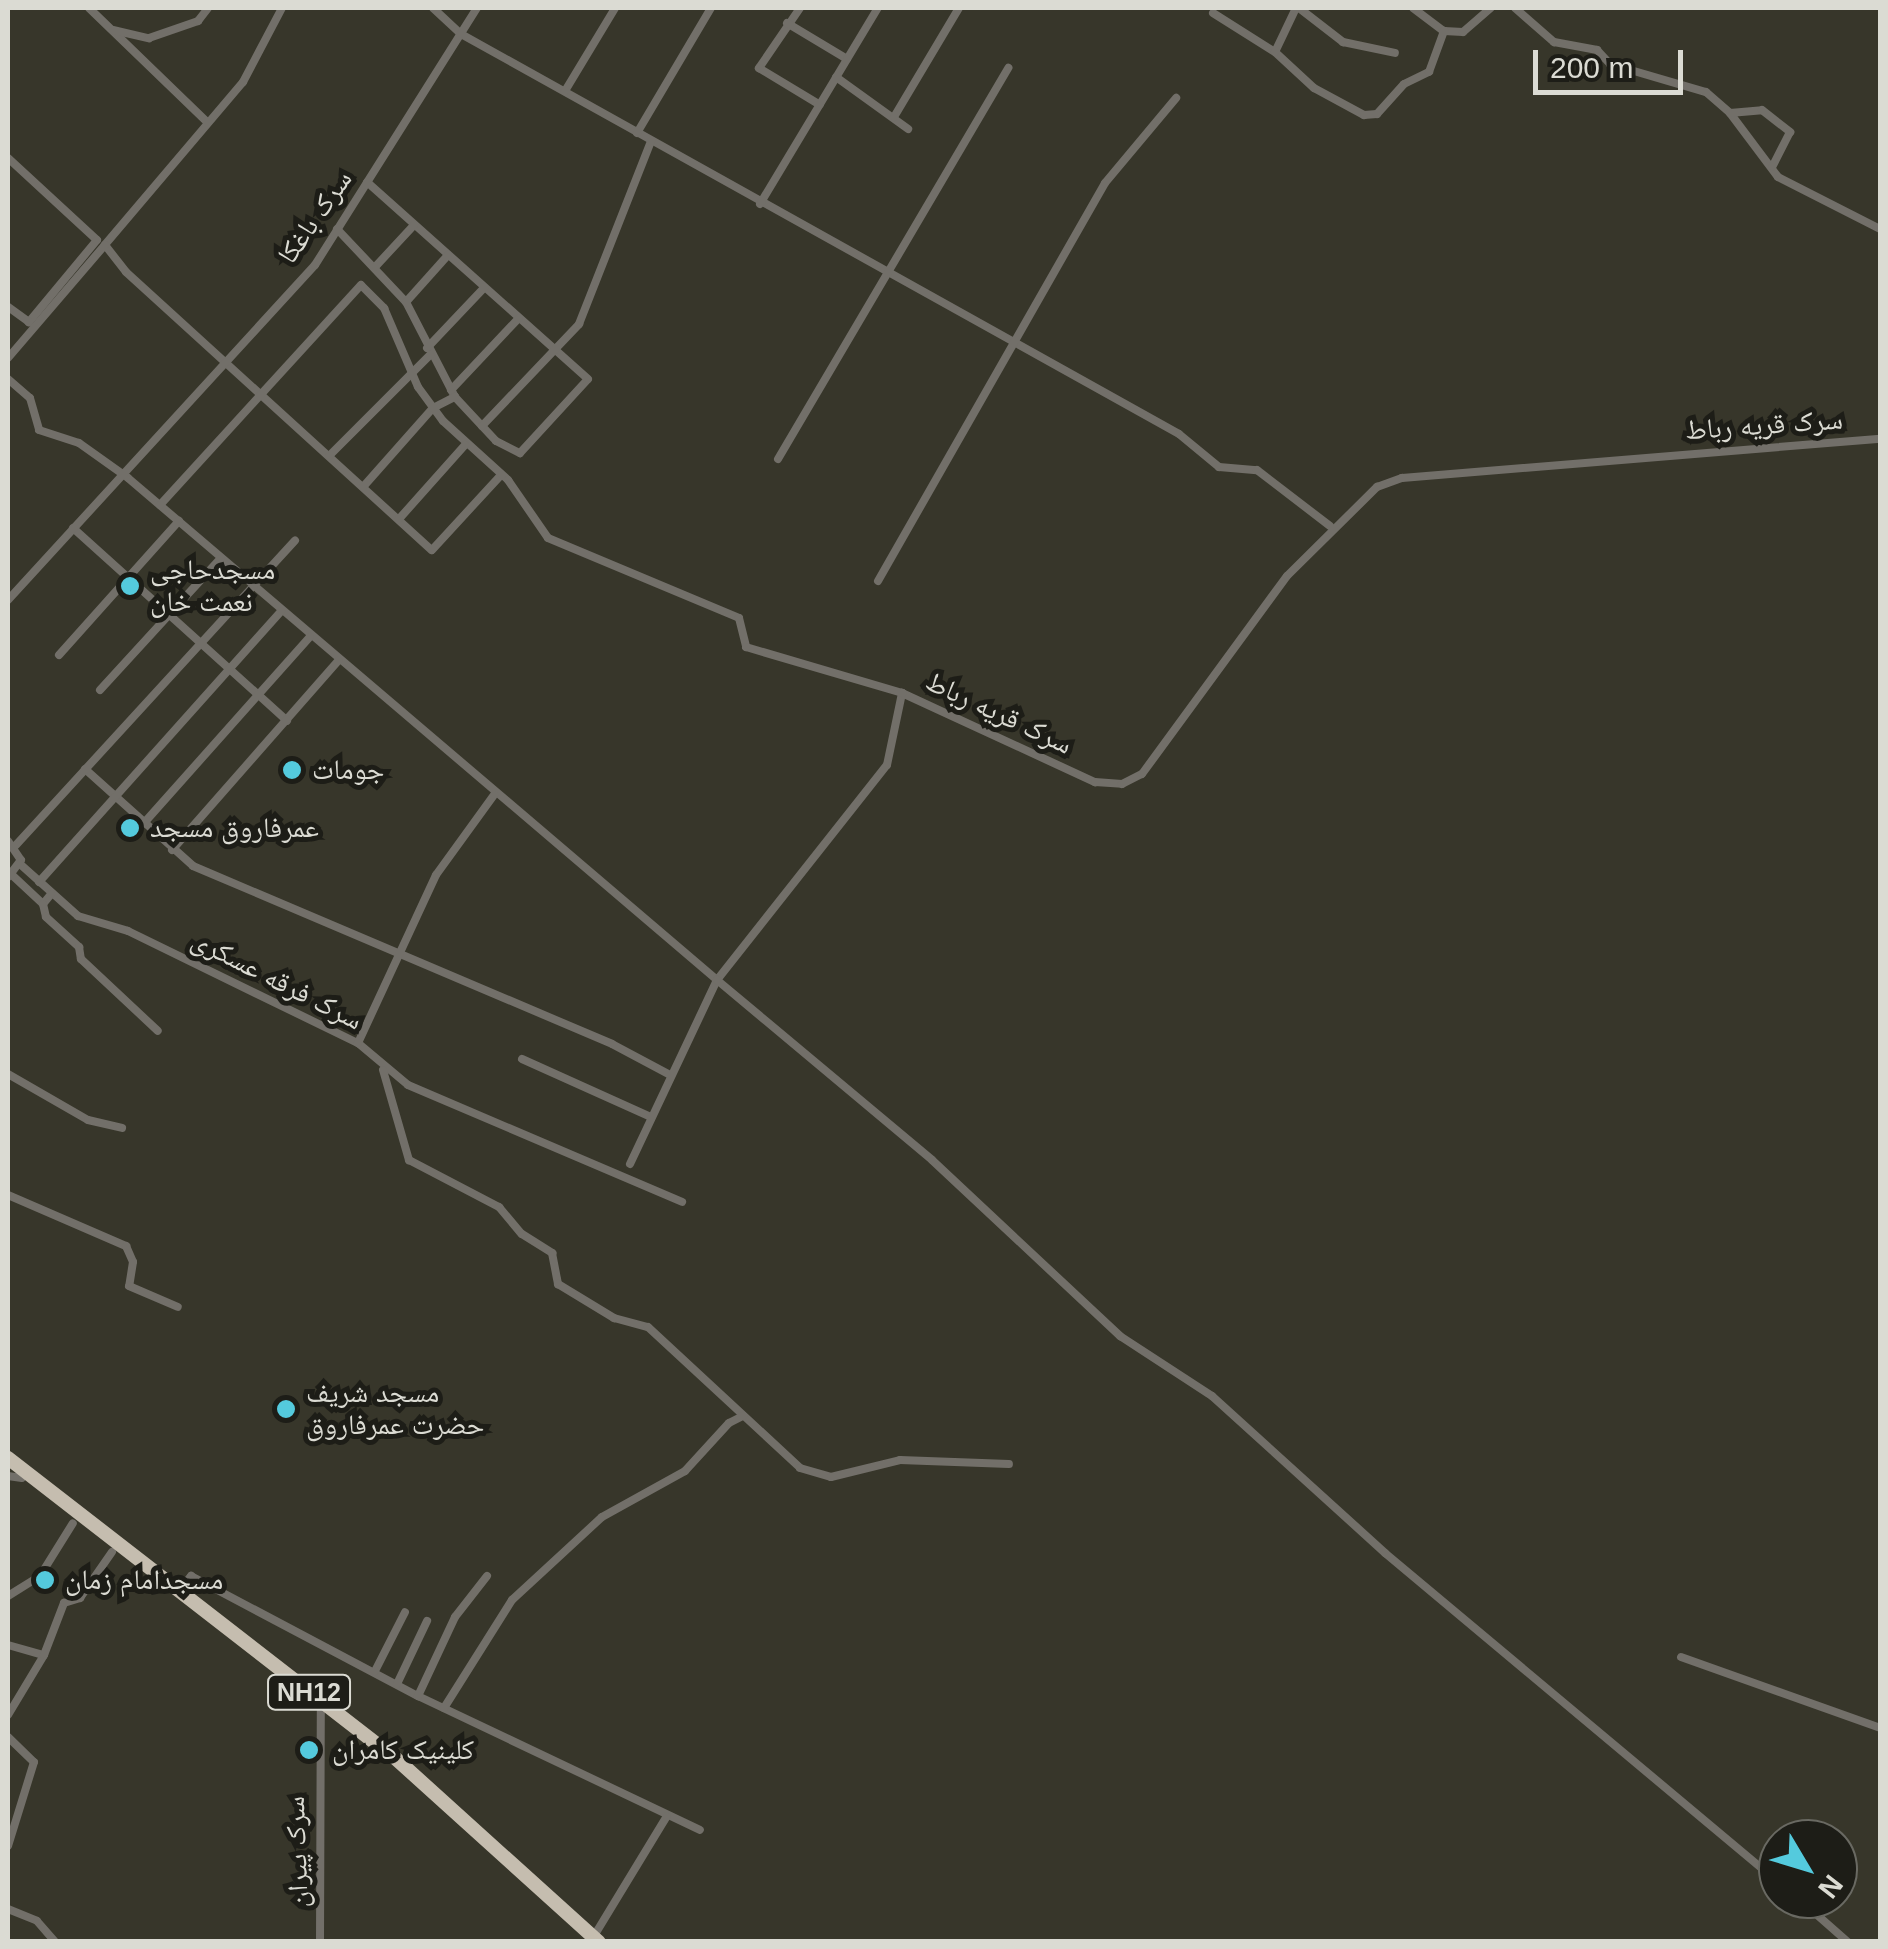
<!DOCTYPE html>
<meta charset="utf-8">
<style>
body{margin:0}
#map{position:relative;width:1888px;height:1949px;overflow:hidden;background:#37362a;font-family:Helvetica,"Noto Naskh Arabic",sans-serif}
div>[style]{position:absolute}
.minor>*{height:8px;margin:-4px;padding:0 4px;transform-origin:4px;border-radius:4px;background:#726f69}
.highway>*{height:14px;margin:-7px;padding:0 7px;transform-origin:7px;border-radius:7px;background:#c5bdaf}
.dots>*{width:28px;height:28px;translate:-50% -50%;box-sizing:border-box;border:5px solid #1d1d17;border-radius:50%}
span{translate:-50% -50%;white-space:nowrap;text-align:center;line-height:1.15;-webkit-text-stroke:10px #1d1d17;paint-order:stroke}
.shield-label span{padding:2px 8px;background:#1d1d17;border:2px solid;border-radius:8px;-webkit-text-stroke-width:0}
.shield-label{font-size:25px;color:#dbdbd3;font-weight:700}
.street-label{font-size:28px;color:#dbdbd3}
.poi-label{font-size:28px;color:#dbdbd3}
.left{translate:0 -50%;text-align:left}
.frame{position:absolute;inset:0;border:10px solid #dbdbd3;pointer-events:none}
.north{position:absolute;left:1758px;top:1819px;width:100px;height:100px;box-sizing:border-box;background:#1d1d17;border:2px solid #696962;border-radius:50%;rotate:128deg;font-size:28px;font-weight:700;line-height:40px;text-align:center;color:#dbdbd3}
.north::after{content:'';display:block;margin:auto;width:35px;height:45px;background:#54cadd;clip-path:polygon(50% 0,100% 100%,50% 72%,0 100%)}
.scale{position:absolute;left:1533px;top:50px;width:150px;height:45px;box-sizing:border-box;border:5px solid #dbdbd3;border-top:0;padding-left:12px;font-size:30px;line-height:35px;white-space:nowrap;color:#dbdbd3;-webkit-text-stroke:8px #1d1d17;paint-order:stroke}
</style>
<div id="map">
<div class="minor">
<i style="left:89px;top:8px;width:165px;rotate:44deg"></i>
<i style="left:282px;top:8px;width:84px;rotate:117.8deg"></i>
<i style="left:243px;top:82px;width:214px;rotate:130.3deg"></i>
<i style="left:105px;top:245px;width:34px;rotate:52deg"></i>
<i style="left:126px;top:272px;width:413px;rotate:42.3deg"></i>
<i style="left:432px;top:550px;width:102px;rotate:-47.4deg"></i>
<i style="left:433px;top:8px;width:38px;rotate:43deg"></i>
<i style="left:461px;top:34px;width:822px;rotate:29.12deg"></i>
<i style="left:1179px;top:434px;width:52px;rotate:39.5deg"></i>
<i style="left:1219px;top:467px;width:38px;rotate:5deg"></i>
<i style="left:1257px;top:470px;width:92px;rotate:37.5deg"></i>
<i style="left:800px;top:8px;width:73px;rotate:124.3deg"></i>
<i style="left:759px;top:68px;width:71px;rotate:31.2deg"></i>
<i style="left:1299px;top:8px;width:56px;rotate:37.7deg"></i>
<i style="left:1343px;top:42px;width:53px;rotate:11.9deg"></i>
<i style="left:1413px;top:8px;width:39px;rotate:37deg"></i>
<i style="left:1444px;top:31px;width:19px;rotate:3deg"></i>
<i style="left:1463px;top:32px;width:37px;rotate:-41deg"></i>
<i style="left:1515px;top:8px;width:52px;rotate:41.1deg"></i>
<i style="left:1554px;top:42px;width:44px;rotate:10.5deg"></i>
<i style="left:1597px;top:50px;width:19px;rotate:47deg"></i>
<i style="left:1610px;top:64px;width:100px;rotate:16.3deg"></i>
<i style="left:1706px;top:92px;width:32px;rotate:41deg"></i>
<i style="left:1730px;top:113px;width:80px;rotate:53.1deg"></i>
<i style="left:1778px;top:177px;width:114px;rotate:27deg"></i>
<i style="left:1213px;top:13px;width:73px;rotate:32.2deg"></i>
<i style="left:1275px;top:52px;width:53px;rotate:42.7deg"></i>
<i style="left:1314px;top:88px;width:57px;rotate:28.4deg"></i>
<i style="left:1364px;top:115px;width:13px;rotate:-4deg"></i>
<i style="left:1377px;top:114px;width:40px;rotate:-48deg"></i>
<i style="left:1404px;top:84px;width:28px;rotate:-26deg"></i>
<i style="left:1429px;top:72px;width:44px;rotate:-69.9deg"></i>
<i style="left:787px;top:23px;width:70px;rotate:31deg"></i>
<i style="left:113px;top:30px;width:37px;rotate:13deg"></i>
<i style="left:149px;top:38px;width:52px;rotate:-19.1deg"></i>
<i style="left:198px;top:21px;width:16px;rotate:-52deg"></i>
<i style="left:1275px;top:52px;width:49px;rotate:-64.5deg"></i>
<i style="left:836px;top:77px;width:89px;rotate:35.8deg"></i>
<i style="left:565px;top:91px;width:97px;rotate:-58.9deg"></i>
<i style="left:1730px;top:113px;width:32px;rotate:-5deg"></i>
<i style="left:1762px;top:110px;width:36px;rotate:38deg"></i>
<i style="left:1790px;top:132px;width:39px;rotate:117deg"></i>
<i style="left:894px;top:117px;width:127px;rotate:-59.2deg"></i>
<i style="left:637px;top:133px;width:145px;rotate:-59.4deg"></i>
<i style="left:8px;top:158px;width:121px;rotate:42.7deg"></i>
<i style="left:97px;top:240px;width:107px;rotate:129.7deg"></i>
<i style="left:29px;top:322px;width:26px;rotate:-144deg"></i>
<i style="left:760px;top:204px;width:229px;rotate:-59deg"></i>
<i style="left:337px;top:229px;width:100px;rotate:46.6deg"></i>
<i style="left:406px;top:302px;width:107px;rotate:62.7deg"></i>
<i style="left:455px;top:397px;width:60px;rotate:47deg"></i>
<i style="left:496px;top:441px;width:27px;rotate:27deg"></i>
<i style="left:520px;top:453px;width:100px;rotate:-47.4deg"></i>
<i style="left:588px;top:379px;width:296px;rotate:-138.3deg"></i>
<i style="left:376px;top:266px;width:56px;rotate:-47.2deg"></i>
<i style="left:406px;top:302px;width:63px;rotate:-48.2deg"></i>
<i style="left:427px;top:348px;width:83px;rotate:-46.5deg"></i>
<i style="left:8px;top:358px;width:149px;rotate:-49.4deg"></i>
<i style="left:8px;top:379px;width:29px;rotate:41deg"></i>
<i style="left:30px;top:398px;width:33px;rotate:74deg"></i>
<i style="left:39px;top:430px;width:42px;rotate:18deg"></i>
<i style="left:79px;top:443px;width:60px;rotate:35.5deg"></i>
<i style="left:128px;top:478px;width:774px;rotate:40.44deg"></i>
<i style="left:717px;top:980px;width:274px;rotate:-51.7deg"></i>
<i style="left:887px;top:765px;width:74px;rotate:-78.2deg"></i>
<i style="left:902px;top:693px;width:213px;rotate:24.8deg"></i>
<i style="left:1095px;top:782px;width:27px;rotate:4deg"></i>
<i style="left:1122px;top:784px;width:22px;rotate:-27deg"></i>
<i style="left:1142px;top:774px;width:245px;rotate:-53.8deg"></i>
<i style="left:1287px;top:576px;width:127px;rotate:-44.7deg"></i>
<i style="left:1377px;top:487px;width:27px;rotate:-20deg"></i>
<i style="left:1402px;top:478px;width:480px;rotate:-4.7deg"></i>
<i style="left:451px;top:390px;width:98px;rotate:-46.7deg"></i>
<i style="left:482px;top:426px;width:141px;rotate:-46.4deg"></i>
<i style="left:579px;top:324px;width:197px;rotate:-68.5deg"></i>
<i style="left:329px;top:456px;width:143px;rotate:-45deg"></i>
<i style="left:778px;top:459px;width:454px;rotate:-59.5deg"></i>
<i style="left:363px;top:487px;width:106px;rotate:-48.5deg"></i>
<i style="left:433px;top:408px;width:25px;rotate:-27deg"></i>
<i style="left:160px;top:505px;width:298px;rotate:-47.6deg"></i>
<i style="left:361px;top:285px;width:33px;rotate:45deg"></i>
<i style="left:384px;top:308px;width:86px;rotate:66.7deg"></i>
<i style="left:418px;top:387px;width:42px;rotate:53.7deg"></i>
<i style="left:443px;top:421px;width:88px;rotate:42.2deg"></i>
<i style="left:508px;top:480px;width:70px;rotate:55.4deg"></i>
<i style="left:548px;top:538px;width:207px;rotate:22.7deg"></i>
<i style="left:739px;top:618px;width:30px;rotate:76deg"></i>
<i style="left:746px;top:647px;width:163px;rotate:16.4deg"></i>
<i style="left:399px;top:519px;width:99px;rotate:-48.3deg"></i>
<i style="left:73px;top:528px;width:288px;rotate:42deg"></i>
<i style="left:878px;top:581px;width:458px;rotate:-60.3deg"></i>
<i style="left:1105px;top:183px;width:111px;rotate:-50.1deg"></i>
<i style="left:8px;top:600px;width:454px;rotate:-47.5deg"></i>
<i style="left:315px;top:265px;width:304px;rotate:-57.8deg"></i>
<i style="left:59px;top:655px;width:180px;rotate:-48.2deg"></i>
<i style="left:100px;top:690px;width:178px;rotate:-47.5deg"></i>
<i style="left:85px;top:769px;width:145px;rotate:41.9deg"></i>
<i style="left:193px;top:866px;width:455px;rotate:23deg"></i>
<i style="left:612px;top:1044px;width:66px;rotate:28.1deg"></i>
<i style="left:144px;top:823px;width:249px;rotate:-48.3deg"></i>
<i style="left:8px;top:841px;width:23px;rotate:56deg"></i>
<i style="left:21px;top:860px;width:21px;rotate:127deg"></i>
<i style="left:16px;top:845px;width:413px;rotate:-47.5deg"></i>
<i style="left:172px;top:850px;width:252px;rotate:-48.7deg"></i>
<i style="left:20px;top:864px;width:78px;rotate:41.9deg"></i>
<i style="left:78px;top:916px;width:52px;rotate:16.7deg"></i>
<i style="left:128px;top:931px;width:256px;rotate:26deg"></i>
<i style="left:358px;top:1043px;width:65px;rotate:40deg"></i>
<i style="left:408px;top:1085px;width:298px;rotate:23.1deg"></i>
<i style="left:12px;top:875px;width:42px;rotate:43.1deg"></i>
<i style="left:43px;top:904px;width:13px;rotate:-51deg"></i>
<i style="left:39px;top:882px;width:363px;rotate:-48.2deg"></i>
<i style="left:43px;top:904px;width:13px;rotate:77deg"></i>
<i style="left:46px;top:917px;width:45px;rotate:42.3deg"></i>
<i style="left:79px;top:947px;width:12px;rotate:81deg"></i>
<i style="left:81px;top:959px;width:105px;rotate:43.1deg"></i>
<i style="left:358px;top:1043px;width:185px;rotate:-65.1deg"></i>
<i style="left:436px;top:875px;width:99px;rotate:-54.1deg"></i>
<i style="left:522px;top:1059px;width:141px;rotate:24.2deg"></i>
<i style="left:383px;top:1070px;width:94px;rotate:73.9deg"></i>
<i style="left:409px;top:1160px;width:102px;rotate:27.6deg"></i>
<i style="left:499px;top:1207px;width:35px;rotate:50deg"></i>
<i style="left:522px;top:1234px;width:36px;rotate:32deg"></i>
<i style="left:552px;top:1253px;width:32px;rotate:79deg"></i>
<i style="left:558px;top:1284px;width:66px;rotate:31.3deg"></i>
<i style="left:614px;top:1318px;width:35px;rotate:15deg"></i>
<i style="left:648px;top:1327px;width:207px;rotate:42.8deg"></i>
<i style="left:800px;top:1468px;width:32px;rotate:16deg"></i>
<i style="left:831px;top:1477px;width:71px;rotate:-13.8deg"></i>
<i style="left:900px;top:1460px;width:109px;rotate:2.1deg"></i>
<i style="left:8px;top:1074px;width:92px;rotate:29.9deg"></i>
<i style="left:88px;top:1120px;width:35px;rotate:13deg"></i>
<i style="left:630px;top:1164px;width:204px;rotate:-64.7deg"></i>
<i style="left:717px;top:980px;width:280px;rotate:39.9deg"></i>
<i style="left:932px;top:1160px;width:258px;rotate:43.1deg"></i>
<i style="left:1120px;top:1336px;width:110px;rotate:33.1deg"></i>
<i style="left:1212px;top:1396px;width:234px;rotate:42.2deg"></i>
<i style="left:1385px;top:1553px;width:513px;rotate:39.93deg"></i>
<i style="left:8px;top:1195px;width:129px;rotate:23.4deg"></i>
<i style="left:126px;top:1246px;width:17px;rotate:66deg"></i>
<i style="left:133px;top:1262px;width:24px;rotate:99deg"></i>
<i style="left:129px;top:1286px;width:53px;rotate:23.2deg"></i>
<i style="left:8px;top:1476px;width:14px;rotate:8deg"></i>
<i style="left:178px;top:1592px;width:21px;rotate:-51deg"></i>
<i style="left:191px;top:1576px;width:257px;rotate:27.9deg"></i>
<i style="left:418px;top:1696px;width:312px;rotate:25.4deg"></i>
<i style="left:8px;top:1596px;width:38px;rotate:-32deg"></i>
<i style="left:40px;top:1576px;width:62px;rotate:-58.1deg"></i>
<i style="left:8px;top:1645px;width:37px;rotate:16deg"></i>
<i style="left:1681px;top:1657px;width:211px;rotate:19.6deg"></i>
<i style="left:375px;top:1671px;width:66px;rotate:-63deg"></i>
<i style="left:397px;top:1684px;width:70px;rotate:-64.5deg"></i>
<i style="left:418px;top:1696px;width:87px;rotate:-64.9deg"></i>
<i style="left:455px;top:1617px;width:52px;rotate:-52deg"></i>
<i style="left:444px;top:1708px;width:128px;rotate:-57.8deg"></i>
<i style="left:512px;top:1600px;width:122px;rotate:-42.7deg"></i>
<i style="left:602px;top:1517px;width:95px;rotate:-29deg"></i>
<i style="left:685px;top:1471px;width:65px;rotate:-47.5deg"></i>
<i style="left:729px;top:1423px;width:16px;rotate:-27deg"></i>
<i style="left:8px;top:1715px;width:70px;rotate:-59deg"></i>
<i style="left:44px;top:1655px;width:56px;rotate:-69deg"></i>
<i style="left:64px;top:1603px;width:17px;rotate:-17deg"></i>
<i style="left:80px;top:1598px;width:56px;rotate:-55.2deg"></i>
<i style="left:8px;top:1737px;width:36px;rotate:44deg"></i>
<i style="left:34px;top:1762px;width:88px;rotate:107.2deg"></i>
<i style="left:1799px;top:1899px;width:65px;rotate:41.3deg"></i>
<i style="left:8px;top:1909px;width:31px;rotate:22deg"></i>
<i style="left:37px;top:1921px;width:28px;rotate:49deg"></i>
<i style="left:594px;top:1936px;width:140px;rotate:-58.7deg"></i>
<i style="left:320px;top:1942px;width:241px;rotate:-89.8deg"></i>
</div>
<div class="highway">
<i style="left:8px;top:1458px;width:488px;rotate:37.8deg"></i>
<i style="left:394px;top:1757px;width:276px;rotate:42.1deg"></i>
</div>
<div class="dots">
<i style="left:130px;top:586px;background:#54cadd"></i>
<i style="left:292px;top:770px;background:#54cadd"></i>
<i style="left:130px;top:828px;background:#54cadd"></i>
<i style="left:286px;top:1409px;background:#54cadd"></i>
<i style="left:45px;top:1580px;background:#54cadd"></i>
<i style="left:309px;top:1750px;background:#54cadd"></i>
</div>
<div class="shield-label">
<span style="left:309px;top:1692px">NH12</span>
</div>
<div class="street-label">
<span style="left:315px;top:217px;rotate:-55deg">سرک باغکا</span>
<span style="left:1764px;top:425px;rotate:-4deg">سرک قریه رباط</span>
<span style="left:999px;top:713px;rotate:25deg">سرک قریه رباط</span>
<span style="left:277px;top:980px;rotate:27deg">سرک فرقه عسکری</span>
<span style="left:297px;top:1852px;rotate:-92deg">سرک پیران</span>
</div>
<div class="poi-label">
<span class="left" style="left:150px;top:586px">مسجدحاجی<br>نعمت خان</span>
<span class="left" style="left:312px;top:770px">جومات</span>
<span class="left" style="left:150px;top:828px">عمرفاروق مسجد</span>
<span class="left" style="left:306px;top:1409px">مسجد شریف<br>حضرت عمرفاروق</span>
<span class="left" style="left:65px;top:1580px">مسجدامام زمان</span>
<span class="left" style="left:332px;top:1750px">کلینیک کامران</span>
</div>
<div class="frame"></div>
<div class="north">N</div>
<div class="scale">200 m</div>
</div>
